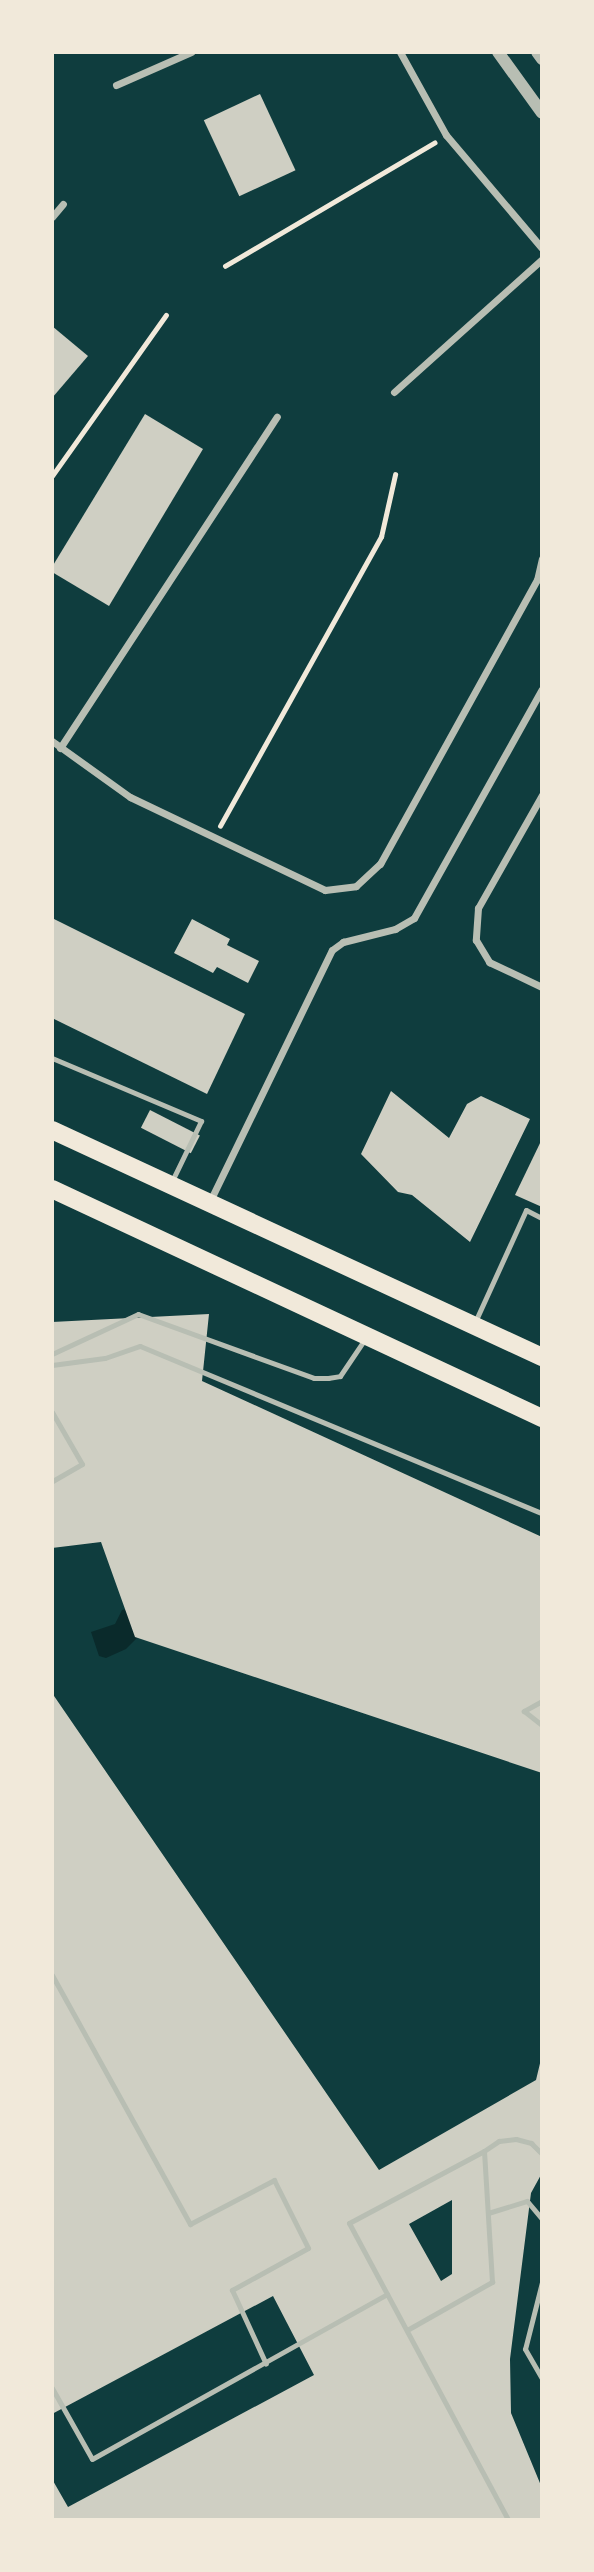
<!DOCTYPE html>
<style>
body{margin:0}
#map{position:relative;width:594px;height:2572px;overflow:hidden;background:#0f3d3e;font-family:"PT Sans Narrow",sans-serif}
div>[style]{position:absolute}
.water>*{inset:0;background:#0a2a2b}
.building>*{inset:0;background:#cfcfc3;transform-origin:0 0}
.path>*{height:4.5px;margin:-2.25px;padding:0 2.25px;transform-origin:2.25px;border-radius:2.25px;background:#f1e9da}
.service>*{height:5px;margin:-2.5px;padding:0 2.5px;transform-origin:2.5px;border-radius:2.5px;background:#b8beb3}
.minor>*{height:7px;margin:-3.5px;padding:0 3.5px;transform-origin:3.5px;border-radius:3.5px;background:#b8beb3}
.tertiary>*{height:12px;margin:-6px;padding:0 6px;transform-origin:6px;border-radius:6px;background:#b8beb3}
.primary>*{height:18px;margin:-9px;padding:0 9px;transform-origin:9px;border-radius:9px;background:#f1e9da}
span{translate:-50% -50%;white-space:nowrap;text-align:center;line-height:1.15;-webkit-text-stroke:5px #f1e9da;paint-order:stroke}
.frame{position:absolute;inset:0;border:54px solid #f1e9da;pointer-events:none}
</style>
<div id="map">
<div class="water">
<i style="clip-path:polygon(132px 1608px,143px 1632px,126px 1649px,106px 1658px,99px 1656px,91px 1632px,115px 1624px,122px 1610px)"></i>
</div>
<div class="building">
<i style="left:260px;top:94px;width:84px;height:62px;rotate:65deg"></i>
<i style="clip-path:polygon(52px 326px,88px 356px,52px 398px)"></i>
<i style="clip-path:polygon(145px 414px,203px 449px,109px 606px,52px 572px,52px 567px)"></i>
<i style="clip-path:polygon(52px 918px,245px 1014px,207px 1094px,52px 1018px)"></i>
<i style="clip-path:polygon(192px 919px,230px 939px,227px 945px,259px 961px,248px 983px,217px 967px,213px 973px,174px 953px)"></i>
<i style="clip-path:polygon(391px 1091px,449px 1138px,467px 1104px,481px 1096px,530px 1119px,470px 1242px,412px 1195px,398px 1192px,361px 1154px)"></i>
<i style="left:150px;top:1110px;width:56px;height:20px;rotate:27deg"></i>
<i style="clip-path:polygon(542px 1139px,542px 1207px,515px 1195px)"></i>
<i style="clip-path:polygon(209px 1314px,202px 1381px,542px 1537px,542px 1773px,135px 1637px,101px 1542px,52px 1548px,52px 1322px)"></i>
<i style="clip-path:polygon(evenodd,52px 1693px,379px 2170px,536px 2080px,542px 2055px,542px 2173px,531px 2193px,510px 2359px,511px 2413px,542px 2488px,542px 2520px,52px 2520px,52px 2479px,68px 2507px,314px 2375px,273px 2296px,52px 2414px,52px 1693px,452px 2200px,452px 2274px,441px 2281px,409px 2224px,452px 2200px)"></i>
</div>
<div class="path">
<i style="left:225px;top:266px;width:243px;rotate:-30.5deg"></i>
<i style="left:52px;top:476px;width:197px;rotate:-54.7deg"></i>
<i style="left:220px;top:826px;width:331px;rotate:-60.9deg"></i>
<i style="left:381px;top:537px;width:64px;rotate:-77.3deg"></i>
</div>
<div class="service">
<i style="left:52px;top:1058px;width:162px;rotate:22.9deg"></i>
<i style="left:201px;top:1121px;width:69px;rotate:115.8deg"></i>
<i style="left:475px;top:1322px;width:123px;rotate:-65.5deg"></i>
<i style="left:526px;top:1210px;width:18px;rotate:27deg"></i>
<i style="left:52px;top:1354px;width:95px;rotate:-24.9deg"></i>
<i style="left:138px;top:1314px;width:187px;rotate:20deg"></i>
<i style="left:314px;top:1378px;width:14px"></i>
<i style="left:328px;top:1378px;width:12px;rotate:-9deg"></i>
<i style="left:340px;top:1376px;width:45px;rotate:-56deg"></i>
<i style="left:52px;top:1365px;width:53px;rotate:-7.5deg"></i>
<i style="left:105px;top:1358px;width:37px;rotate:-19deg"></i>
<i style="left:140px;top:1346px;width:435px;rotate:22.6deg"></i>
<i style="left:52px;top:1412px;width:60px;rotate:60deg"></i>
<i style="left:82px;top:1464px;width:34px;rotate:150deg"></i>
<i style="left:542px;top:1701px;width:21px;rotate:151deg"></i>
<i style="left:524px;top:1711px;width:23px;rotate:38deg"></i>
<i style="left:52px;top:1975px;width:285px;rotate:61deg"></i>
<i style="left:190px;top:2224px;width:95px;rotate:-27.6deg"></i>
<i style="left:274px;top:2180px;width:76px;rotate:63.4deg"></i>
<i style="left:308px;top:2248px;width:87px;rotate:151.1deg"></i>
<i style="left:232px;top:2290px;width:81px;rotate:65.3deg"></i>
<i style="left:484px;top:2151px;width:18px;rotate:-34deg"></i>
<i style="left:499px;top:2141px;width:17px;rotate:-7deg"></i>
<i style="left:516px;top:2139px;width:16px;rotate:15deg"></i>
<i style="left:531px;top:2143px;width:16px;rotate:45deg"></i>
<i style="left:488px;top:2213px;width:41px;rotate:-17.1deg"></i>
<i style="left:527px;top:2201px;width:23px;rotate:50deg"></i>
<i style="left:542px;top:2282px;width:69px;rotate:104.2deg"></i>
<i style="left:525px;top:2349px;width:34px;rotate:60deg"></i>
<i style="left:407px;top:2330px;width:98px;rotate:-29.5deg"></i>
<i style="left:492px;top:2282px;width:131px;rotate:-93.5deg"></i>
<i style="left:484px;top:2151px;width:153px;rotate:151.9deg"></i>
<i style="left:349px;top:2223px;width:337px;rotate:61.8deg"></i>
<i style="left:52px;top:2388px;width:81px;rotate:60.6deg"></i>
<i style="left:92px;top:2459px;width:338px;rotate:-29.2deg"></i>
</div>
<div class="minor">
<i style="left:400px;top:52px;width:95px;rotate:61deg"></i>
<i style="left:446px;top:135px;width:148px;rotate:49.7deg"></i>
<i style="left:116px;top:85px;width:82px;rotate:-23.7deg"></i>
<i style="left:52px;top:217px;width:17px;rotate:-50deg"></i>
<i style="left:394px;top:392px;width:199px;rotate:-41.9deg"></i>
<i style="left:52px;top:741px;width:96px;rotate:35.7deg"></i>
<i style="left:130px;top:797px;width:216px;rotate:25.5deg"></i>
<i style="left:325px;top:890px;width:31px;rotate:-7deg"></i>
<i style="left:356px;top:886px;width:33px;rotate:-43deg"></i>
<i style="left:380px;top:864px;width:325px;rotate:-61.1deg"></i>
<i style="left:537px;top:580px;width:22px;rotate:-77deg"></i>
<i style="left:60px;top:748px;width:396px;rotate:-56.8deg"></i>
<i style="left:542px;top:795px;width:130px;rotate:119.5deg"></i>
<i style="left:478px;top:908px;width:32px;rotate:94deg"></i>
<i style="left:476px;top:940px;width:26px;rotate:59deg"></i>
<i style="left:489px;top:962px;width:59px;rotate:25.3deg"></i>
<i style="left:210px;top:1201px;width:279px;rotate:-64.1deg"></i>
<i style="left:332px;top:950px;width:14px;rotate:-36deg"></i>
<i style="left:343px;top:942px;width:54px;rotate:-14deg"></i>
<i style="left:395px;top:929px;width:22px;rotate:-30deg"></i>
<i style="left:414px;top:918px;width:262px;rotate:-60.8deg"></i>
</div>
<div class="tertiary">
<i style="left:498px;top:52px;width:75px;rotate:54.2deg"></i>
<i style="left:537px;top:52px;width:9px;rotate:54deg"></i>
</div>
<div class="primary">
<i style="left:52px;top:1130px;width:540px;rotate:24.86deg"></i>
<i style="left:52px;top:1189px;width:541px;rotate:25.05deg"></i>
</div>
<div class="frame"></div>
</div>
